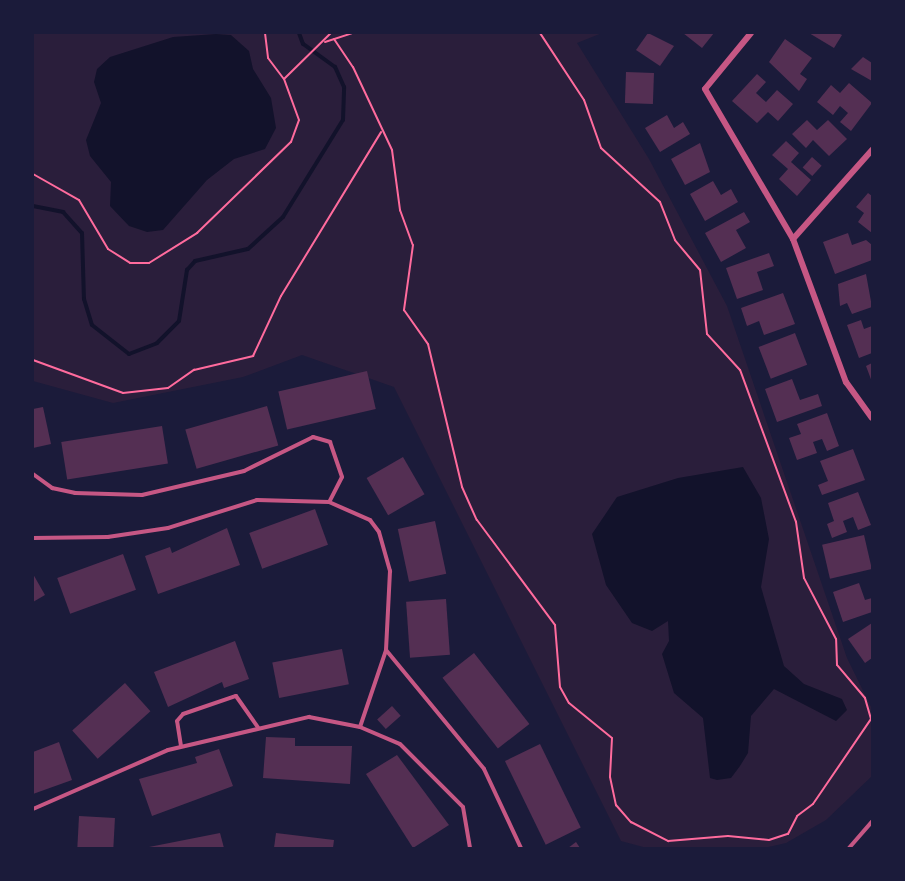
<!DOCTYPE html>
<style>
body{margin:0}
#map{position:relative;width:905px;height:881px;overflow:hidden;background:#1b1b3a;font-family:"Exo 2",sans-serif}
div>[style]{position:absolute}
.green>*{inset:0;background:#2a1e3b}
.water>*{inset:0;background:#12122b}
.stream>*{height:4px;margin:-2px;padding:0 2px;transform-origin:2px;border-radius:2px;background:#12122b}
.building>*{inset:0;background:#542f53;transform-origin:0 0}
.path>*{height:2px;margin:-1px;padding:0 1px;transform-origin:1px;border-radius:1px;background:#ff6b9d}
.service>*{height:4px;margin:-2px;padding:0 2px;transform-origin:2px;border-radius:2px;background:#c65784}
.minor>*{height:6px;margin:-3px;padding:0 3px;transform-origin:3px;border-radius:3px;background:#c65784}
span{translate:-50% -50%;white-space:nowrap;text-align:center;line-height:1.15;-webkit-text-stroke:5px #1b1b3a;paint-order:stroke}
.frame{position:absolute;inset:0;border:34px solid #1b1b3a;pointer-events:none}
</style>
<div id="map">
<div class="green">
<i style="clip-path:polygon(33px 33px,602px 33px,577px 43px,649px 159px,727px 306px,847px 658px,872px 709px,872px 776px,826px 820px,786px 843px,764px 848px,647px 848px,621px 841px,394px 387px,302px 355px,243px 377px,113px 403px,33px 381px)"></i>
</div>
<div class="water">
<i style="clip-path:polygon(216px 34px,231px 35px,249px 51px,253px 69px,271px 98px,276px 128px,265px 149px,234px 159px,207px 180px,163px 230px,147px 232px,129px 226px,110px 206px,111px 182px,90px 156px,86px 140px,101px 103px,94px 82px,97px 69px,110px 57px,173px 37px)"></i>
<i style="clip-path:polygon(743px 467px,761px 498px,769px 539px,761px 587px,784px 666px,804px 684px,842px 699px,847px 710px,836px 721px,774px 689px,751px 716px,748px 753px,740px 766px,731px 778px,717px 780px,710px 778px,703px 718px,674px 693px,662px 654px,669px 641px,668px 621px,652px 631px,632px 623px,606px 585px,592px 534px,617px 497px,678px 478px)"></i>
</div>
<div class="stream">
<i style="left:33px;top:206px;width:31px;rotate:11deg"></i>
<i style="left:63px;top:212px;width:28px;rotate:48deg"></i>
<i style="left:82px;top:233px;width:66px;rotate:88.3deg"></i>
<i style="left:84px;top:299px;width:27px;rotate:73deg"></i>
<i style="left:92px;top:325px;width:47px;rotate:38.1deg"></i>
<i style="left:129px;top:354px;width:30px;rotate:-21deg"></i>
<i style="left:157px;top:343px;width:31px;rotate:-45deg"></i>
<i style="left:179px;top:321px;width:52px;rotate:-81.1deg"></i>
<i style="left:187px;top:270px;width:12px;rotate:-48deg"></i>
<i style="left:195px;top:261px;width:54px;rotate:-12.8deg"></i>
<i style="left:248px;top:249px;width:47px;rotate:-42.4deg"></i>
<i style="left:283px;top:217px;width:114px;rotate:-58.3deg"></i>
<i style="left:343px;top:120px;width:33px;rotate:-88deg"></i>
<i style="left:344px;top:87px;width:22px;rotate:-114deg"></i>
<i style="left:335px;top:67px;width:39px;rotate:-144deg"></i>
<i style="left:303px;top:44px;width:12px;rotate:-110deg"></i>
</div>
<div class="building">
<i style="clip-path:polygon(648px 33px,674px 46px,660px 66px,636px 50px)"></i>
<i style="clip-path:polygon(683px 33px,714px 33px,702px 48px)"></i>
<i style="clip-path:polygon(809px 33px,838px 33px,842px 35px,834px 48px)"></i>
<i style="clip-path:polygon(785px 39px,812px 58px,800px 74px,807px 79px,799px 91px,769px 62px)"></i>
<i style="clip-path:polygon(863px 57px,872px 63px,872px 81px,851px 69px)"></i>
<i style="left:626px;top:72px;width:28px;height:31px;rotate:2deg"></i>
<i style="clip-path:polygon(757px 74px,766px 82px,756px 93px,766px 102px,777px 90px,793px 104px,778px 121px,768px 112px,757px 123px,732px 101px)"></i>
<i style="clip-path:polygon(849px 83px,872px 103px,851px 131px,840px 122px,848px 113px,840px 106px,833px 115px,817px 102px,831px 85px,840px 93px)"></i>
<i style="clip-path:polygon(667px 115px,674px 128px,683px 122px,690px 134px,660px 152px,645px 128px)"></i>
<i style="clip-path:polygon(807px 120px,817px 130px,828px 120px,847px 139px,829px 156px,813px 140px,806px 148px,792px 134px)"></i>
<i style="clip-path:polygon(786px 141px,799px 153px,791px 162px,811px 180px,797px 196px,779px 179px,788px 169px,772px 155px)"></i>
<i style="clip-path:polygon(700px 143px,710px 172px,685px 185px,671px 159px)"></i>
<i style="left:812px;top:157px;width:13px;height:14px;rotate:42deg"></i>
<i style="clip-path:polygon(713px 181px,721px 195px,731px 189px,738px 202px,705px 221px,690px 194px)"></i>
<i style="clip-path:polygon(868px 193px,872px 196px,872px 233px,858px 222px,864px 213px,856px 207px)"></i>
<i style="clip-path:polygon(744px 212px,750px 222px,736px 230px,746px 248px,721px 262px,705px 233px)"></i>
<i style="clip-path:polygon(848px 233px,852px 245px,866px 240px,872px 245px,872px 260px,835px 274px,823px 242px)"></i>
<i style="clip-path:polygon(769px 253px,774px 266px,757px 272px,763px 290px,737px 299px,726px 268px)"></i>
<i style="clip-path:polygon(866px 274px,872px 307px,852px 314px,847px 303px,840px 306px,838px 284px)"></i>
<i style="clip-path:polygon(783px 293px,795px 324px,764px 335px,759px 321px,747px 326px,741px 308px)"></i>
<i style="clip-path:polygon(861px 320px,864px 329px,872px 326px,872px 353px,859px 358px,847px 325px)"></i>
<i style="left:795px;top:333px;width:34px;height:39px;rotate:69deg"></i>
<i style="clip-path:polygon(872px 363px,872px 382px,866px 366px)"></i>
<i style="left:367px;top:371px;width:39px;height:91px;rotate:77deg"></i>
<i style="clip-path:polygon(792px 379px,800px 400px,818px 394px,822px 406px,777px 422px,765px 389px)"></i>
<i style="left:267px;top:406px;width:41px;height:85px;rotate:74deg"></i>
<i style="clip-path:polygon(43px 407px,51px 444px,33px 448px,33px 409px)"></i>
<i style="clip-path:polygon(827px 413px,839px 446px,827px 451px,822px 439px,813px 442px,817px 453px,797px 460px,789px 438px,801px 434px,797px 424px)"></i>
<i style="left:162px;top:426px;width:38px;height:102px;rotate:81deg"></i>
<i style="clip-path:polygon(853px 449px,865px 480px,822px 495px,818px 485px,828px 481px,820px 461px)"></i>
<i style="left:403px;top:457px;width:43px;height:42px;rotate:60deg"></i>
<i style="clip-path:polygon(858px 492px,871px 525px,858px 530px,853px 517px,843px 521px,847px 532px,832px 538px,827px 524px,834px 521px,828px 503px)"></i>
<i style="left:315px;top:509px;width:38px;height:70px;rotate:70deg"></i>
<i style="left:435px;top:521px;width:54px;height:38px;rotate:78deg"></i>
<i style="clip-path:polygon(227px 528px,240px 565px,158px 594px,145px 556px,170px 547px,172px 553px)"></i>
<i style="left:864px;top:535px;width:35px;height:43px;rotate:77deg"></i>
<i style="left:123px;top:554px;width:38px;height:70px;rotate:70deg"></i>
<i style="clip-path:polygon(33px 574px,45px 595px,33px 602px)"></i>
<i style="clip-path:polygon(859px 583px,865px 600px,872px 598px,872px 612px,843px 622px,833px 592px)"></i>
<i style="left:446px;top:599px;width:56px;height:40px;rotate:86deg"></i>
<i style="clip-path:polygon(872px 623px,872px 658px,865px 663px,848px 639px)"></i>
<i style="clip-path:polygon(235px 641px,249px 679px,224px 688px,222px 682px,168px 707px,154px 672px)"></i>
<i style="left:342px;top:649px;width:36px;height:71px;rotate:79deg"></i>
<i style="left:474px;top:653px;width:90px;height:40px;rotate:52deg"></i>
<i style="left:125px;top:683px;width:38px;height:71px;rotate:48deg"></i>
<i style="left:392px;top:706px;width:13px;height:20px;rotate:48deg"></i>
<i style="clip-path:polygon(266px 737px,295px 738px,295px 746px,352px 746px,350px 784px,263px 778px)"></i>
<i style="clip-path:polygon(59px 742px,72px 780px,33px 794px,33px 752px)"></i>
<i style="left:540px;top:744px;width:93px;height:39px;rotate:64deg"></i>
<i style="clip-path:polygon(219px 749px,233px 786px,152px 816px,139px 779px,197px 763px,195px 757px)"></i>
<i style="clip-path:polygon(397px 755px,449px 825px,413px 848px,366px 774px)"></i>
<i style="left:79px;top:816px;width:36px;height:32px;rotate:3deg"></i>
<i style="clip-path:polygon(220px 833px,224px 848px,150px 848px,149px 847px)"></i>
<i style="clip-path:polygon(276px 833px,334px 840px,333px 848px,274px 848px)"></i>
<i style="clip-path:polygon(576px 842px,580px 848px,568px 848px)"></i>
</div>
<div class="path">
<i style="left:265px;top:33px;width:25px;rotate:83deg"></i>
<i style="left:268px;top:58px;width:26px;rotate:53deg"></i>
<i style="left:334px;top:39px;width:34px;rotate:56deg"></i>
<i style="left:353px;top:67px;width:92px;rotate:64.8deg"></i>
<i style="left:392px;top:150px;width:61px;rotate:82.4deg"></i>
<i style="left:400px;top:210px;width:37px;rotate:70deg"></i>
<i style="left:413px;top:245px;width:66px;rotate:97.9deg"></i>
<i style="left:404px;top:310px;width:42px;rotate:54.8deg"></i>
<i style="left:428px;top:344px;width:147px;rotate:76.6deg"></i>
<i style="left:462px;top:487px;width:36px;rotate:66deg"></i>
<i style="left:477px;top:520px;width:131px;rotate:53.4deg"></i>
<i style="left:555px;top:625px;width:62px;rotate:85.4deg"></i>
<i style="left:560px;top:687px;width:18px;rotate:61deg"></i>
<i style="left:569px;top:703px;width:55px;rotate:39.1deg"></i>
<i style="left:612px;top:738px;width:39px;rotate:93deg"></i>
<i style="left:610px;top:777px;width:29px;rotate:78deg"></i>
<i style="left:616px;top:805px;width:23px;rotate:49deg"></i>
<i style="left:631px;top:822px;width:42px;rotate:27.2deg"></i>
<i style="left:668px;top:841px;width:60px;rotate:-4.8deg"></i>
<i style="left:728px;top:836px;width:41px;rotate:5.6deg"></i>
<i style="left:769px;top:840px;width:20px;rotate:-18deg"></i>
<i style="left:788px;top:834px;width:20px;rotate:-63deg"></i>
<i style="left:797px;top:816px;width:20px;rotate:-37deg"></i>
<i style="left:813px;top:804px;width:103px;rotate:-55.7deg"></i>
<i style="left:871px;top:719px;width:22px;rotate:-106deg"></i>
<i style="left:865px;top:698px;width:43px;rotate:-130.3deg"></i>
<i style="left:837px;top:665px;width:26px;rotate:-92deg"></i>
<i style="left:836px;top:639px;width:69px;rotate:-117.7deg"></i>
<i style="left:804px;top:578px;width:57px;rotate:-98.1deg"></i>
<i style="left:796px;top:522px;width:162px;rotate:-110.2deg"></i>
<i style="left:740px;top:370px;width:49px;rotate:-132.5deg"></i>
<i style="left:707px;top:334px;width:64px;rotate:-96.2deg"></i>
<i style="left:700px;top:270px;width:39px;rotate:-130deg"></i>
<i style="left:675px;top:240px;width:41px;rotate:-111.5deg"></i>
<i style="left:660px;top:202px;width:80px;rotate:-137.5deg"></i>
<i style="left:601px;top:148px;width:51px;rotate:-109.5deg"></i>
<i style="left:584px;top:100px;width:80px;rotate:-123.3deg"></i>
<i style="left:325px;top:42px;width:28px;rotate:-18deg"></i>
<i style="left:33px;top:174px;width:53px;rotate:29.5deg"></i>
<i style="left:79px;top:200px;width:57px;rotate:59.4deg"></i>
<i style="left:108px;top:249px;width:26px;rotate:32deg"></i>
<i style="left:130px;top:263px;width:19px"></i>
<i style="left:149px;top:263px;width:57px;rotate:-32deg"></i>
<i style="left:197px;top:233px;width:131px;rotate:-44.1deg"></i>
<i style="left:291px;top:142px;width:23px;rotate:-70deg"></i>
<i style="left:299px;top:120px;width:44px;rotate:-110.1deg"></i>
<i style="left:284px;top:79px;width:66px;rotate:-44.4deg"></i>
<i style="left:33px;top:360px;width:96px;rotate:20.1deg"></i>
<i style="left:123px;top:393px;width:45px;rotate:-6.3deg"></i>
<i style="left:168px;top:388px;width:32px;rotate:-35deg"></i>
<i style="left:194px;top:370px;width:61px;rotate:-13.3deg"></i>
<i style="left:253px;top:356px;width:66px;rotate:-65deg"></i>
<i style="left:281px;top:296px;width:192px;rotate:-58.6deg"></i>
</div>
<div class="service">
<i style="left:33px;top:474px;width:24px;rotate:36deg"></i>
<i style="left:52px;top:488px;width:24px;rotate:12deg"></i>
<i style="left:75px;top:493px;width:67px;rotate:1.7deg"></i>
<i style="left:142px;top:495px;width:105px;rotate:-13.2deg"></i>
<i style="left:244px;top:471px;width:77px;rotate:-26.2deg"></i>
<i style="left:313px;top:437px;width:18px;rotate:16deg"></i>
<i style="left:330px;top:442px;width:37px;rotate:71deg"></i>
<i style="left:342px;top:477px;width:28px;rotate:117deg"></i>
<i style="left:329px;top:502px;width:72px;rotate:-178.4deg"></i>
<i style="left:257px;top:500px;width:93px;rotate:162.5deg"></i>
<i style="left:168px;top:528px;width:61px;rotate:171.5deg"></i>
<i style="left:108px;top:537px;width:75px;rotate:179.2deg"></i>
<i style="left:329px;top:502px;width:45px;rotate:23.7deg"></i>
<i style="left:370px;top:520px;width:15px;rotate:53deg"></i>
<i style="left:379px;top:532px;width:41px;rotate:74.2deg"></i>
<i style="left:390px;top:571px;width:79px;rotate:92.9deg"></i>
<i style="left:386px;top:650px;width:154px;rotate:50.5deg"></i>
<i style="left:484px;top:769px;width:87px;rotate:64.9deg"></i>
<i style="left:360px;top:727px;width:81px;rotate:-71.3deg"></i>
<i style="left:181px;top:746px;width:25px;rotate:-99deg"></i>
<i style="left:177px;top:721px;width:9px;rotate:-49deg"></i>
<i style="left:183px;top:714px;width:56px;rotate:-18.8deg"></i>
<i style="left:236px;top:696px;width:38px;rotate:55deg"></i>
<i style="left:33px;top:809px;width:147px;rotate:-23.6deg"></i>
<i style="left:168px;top:750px;width:145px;rotate:-13.2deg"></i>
<i style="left:309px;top:717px;width:52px;rotate:11.1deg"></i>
<i style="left:360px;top:727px;width:43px;rotate:23deg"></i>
<i style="left:400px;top:744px;width:89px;rotate:45deg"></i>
<i style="left:463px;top:807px;width:42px;rotate:80.3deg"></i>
<i style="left:849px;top:848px;width:35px;rotate:-49deg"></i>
</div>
<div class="minor">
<i style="left:751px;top:33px;width:72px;rotate:129.4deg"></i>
<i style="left:705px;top:89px;width:174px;rotate:59.6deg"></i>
<i style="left:793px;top:239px;width:153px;rotate:69.7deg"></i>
<i style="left:846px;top:382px;width:44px;rotate:54.2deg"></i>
<i style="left:793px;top:239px;width:119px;rotate:-48.4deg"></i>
</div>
<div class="frame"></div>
</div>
